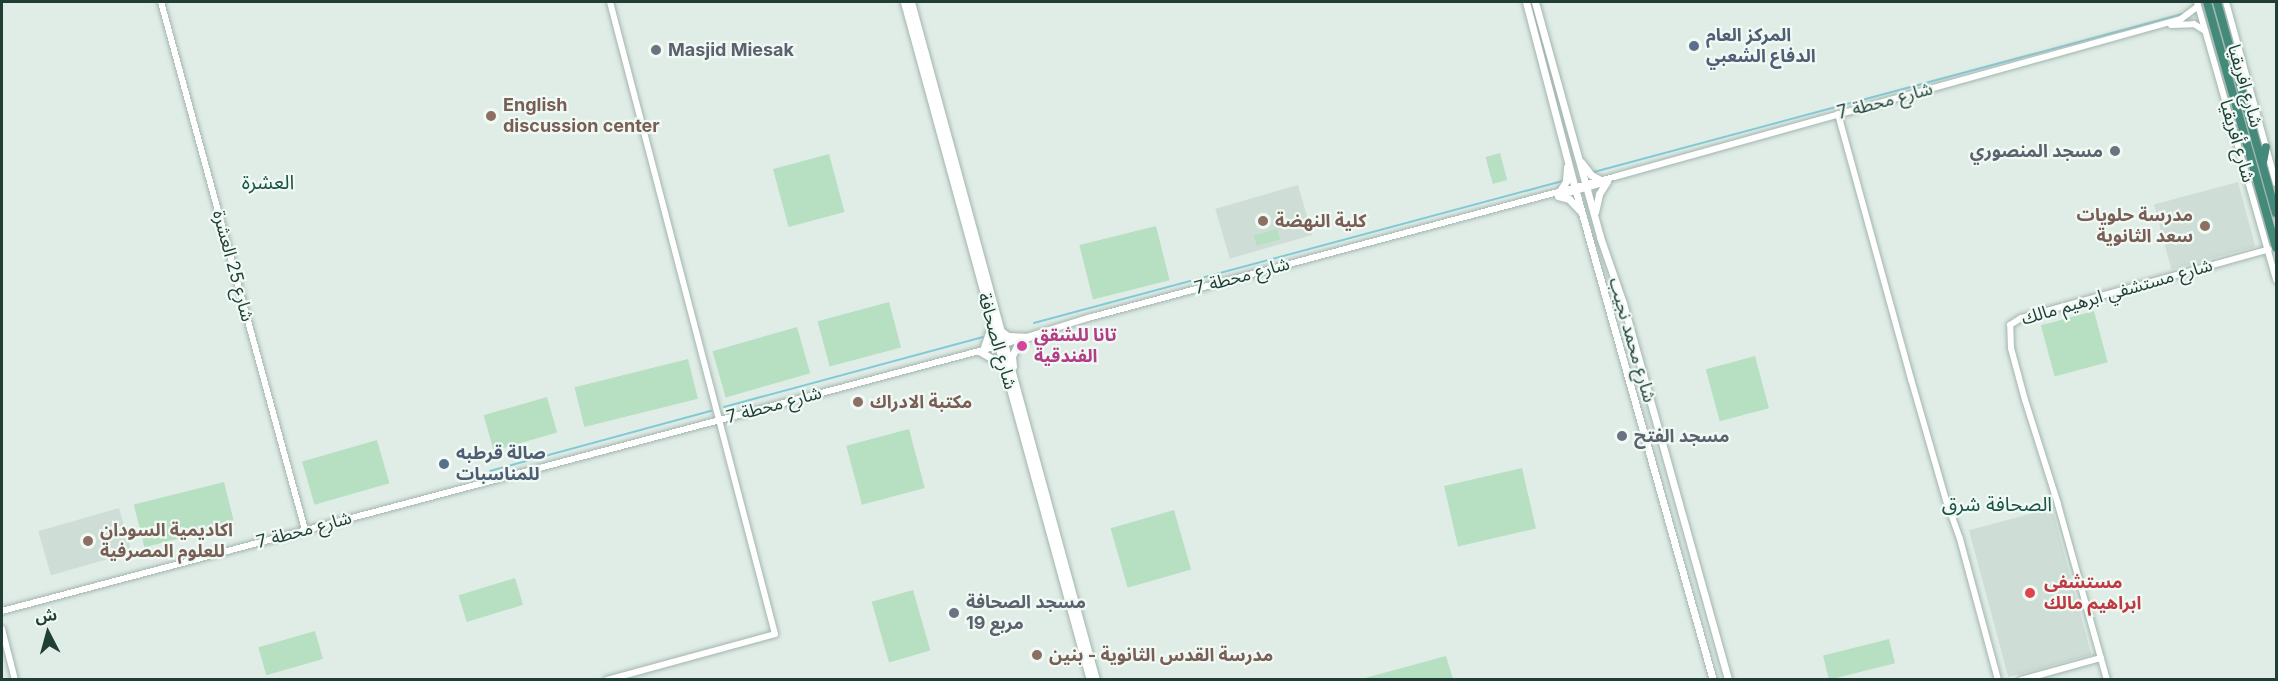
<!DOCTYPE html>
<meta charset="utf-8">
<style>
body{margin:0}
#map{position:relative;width:2278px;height:681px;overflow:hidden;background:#e0ede7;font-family:Inter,"Noto Sans Arabic",sans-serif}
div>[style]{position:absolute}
.built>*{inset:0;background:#ceddd6;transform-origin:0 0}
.green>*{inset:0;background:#b7e0c2;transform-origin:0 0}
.stream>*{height:1.5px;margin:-0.75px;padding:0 0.75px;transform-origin:0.75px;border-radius:0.75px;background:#82cad8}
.roads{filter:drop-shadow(0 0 2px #a2b5ae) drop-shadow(0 0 2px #a2b5ae)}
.tertiary>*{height:6px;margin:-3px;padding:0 3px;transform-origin:3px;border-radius:3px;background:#fff}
.secondary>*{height:7px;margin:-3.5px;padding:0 3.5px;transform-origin:3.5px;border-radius:3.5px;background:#fff}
.trunk>*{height:8px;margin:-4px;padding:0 4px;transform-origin:4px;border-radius:4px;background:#448a7a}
.dots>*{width:16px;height:16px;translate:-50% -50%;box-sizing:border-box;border:3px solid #f1f9f5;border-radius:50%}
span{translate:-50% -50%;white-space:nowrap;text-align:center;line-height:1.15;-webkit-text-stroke:4.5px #f1f9f5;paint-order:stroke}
.service-label{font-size:18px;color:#4e5e75;font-weight:700}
.left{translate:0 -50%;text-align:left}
.worship-label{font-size:18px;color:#5b616d;font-weight:700}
.right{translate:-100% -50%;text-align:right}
.street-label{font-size:18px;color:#1f3f36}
.education-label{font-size:18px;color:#785e54;font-weight:700}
.hotel-label{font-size:18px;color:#b23c85;font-weight:700}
.health-label{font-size:18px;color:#be3a42;font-weight:700}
.neighbourhood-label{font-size:20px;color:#195345}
.frame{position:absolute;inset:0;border:3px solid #1f3f36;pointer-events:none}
.north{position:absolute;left:18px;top:603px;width:60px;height:60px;-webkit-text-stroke:4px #f1f9f5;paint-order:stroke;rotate:354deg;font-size:16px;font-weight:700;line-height:24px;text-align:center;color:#1f3f36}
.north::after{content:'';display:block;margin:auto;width:21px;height:27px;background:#1f3f36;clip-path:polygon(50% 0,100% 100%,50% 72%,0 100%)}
</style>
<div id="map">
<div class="built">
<i style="left:2238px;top:182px;width:67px;height:87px;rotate:75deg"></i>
<i style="left:1298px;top:185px;width:52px;height:86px;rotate:74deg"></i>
<i style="left:119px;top:508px;width:46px;height:84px;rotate:74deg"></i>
<i style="left:2052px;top:508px;width:152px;height:86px;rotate:75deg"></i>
</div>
<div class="green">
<i style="left:1500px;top:153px;width:28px;height:15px;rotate:75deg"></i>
<i style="left:829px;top:154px;width:60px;height:58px;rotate:75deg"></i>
<i style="left:1156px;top:226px;width:56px;height:79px;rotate:76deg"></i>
<i style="left:1277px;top:229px;width:11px;height:24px;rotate:75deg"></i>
<i style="left:889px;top:302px;width:47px;height:74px;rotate:75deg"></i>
<i style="left:2094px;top:311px;width:53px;height:55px;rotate:75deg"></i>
<i style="left:797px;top:327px;width:48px;height:88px;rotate:74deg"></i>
<i style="left:1755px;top:356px;width:54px;height:51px;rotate:75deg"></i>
<i style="left:688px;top:359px;width:41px;height:117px;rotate:76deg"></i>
<i style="left:547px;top:397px;width:37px;height:66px;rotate:74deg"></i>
<i style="left:909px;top:429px;width:61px;height:65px;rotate:75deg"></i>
<i style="left:377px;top:440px;width:45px;height:78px;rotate:74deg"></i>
<i style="left:1522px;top:468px;width:62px;height:80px;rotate:77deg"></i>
<i style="left:224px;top:482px;width:44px;height:93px;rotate:76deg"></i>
<i style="left:1174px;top:510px;width:62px;height:66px;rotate:74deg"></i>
<i style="left:515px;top:578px;width:28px;height:59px;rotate:73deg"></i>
<i style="left:913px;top:590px;width:63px;height:43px;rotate:74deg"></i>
<i style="left:315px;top:631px;width:29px;height:59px;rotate:74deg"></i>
<i style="left:1889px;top:639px;width:25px;height:68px;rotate:76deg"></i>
<i style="clip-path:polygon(1446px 656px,1453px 679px,1365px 679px,1365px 678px)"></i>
</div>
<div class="stream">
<i style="left:1594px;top:172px;width:610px;rotate:-15.02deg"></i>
<i style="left:1034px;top:323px;width:548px;rotate:-15.03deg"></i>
<i style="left:724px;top:407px;width:268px;rotate:-15.1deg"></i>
<i style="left:490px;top:471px;width:229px;rotate:-15.2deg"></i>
</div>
<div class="roads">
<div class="tertiary">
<i style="left:161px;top:2px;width:547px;rotate:74.74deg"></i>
<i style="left:2197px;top:2px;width:289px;rotate:74.1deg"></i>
<i style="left:2226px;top:2px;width:188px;rotate:74.6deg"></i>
<i style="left:2171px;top:25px;width:23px;rotate:-2deg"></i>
<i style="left:2194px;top:24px;width:13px;rotate:32deg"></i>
<i style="left:1838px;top:114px;width:275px;rotate:74.6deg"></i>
<i style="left:1911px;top:379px;width:126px;rotate:73.9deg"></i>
<i style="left:1946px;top:500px;width:41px;rotate:70.3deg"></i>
<i style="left:1960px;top:539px;width:146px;rotate:74.9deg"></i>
<i style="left:1558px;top:196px;width:47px;rotate:-16.1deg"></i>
<i style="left:2px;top:611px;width:1031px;rotate:-14.9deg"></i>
<i style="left:998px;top:346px;width:94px;rotate:-17.3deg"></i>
<i style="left:1088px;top:318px;width:545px;rotate:-15.01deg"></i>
<i style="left:1614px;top:177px;width:589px;rotate:-15.57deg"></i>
<i style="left:2181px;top:19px;width:21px;rotate:-37deg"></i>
<i style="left:2px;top:629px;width:53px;rotate:75.7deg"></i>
<i style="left:607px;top:680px;width:174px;rotate:-15.3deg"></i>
<i style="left:775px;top:634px;width:653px;rotate:-104.63deg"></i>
<i style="left:2021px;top:680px;width:83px;rotate:-15.4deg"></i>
<i style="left:2107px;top:680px;width:183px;rotate:-105.6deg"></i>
<i style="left:2058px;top:504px;width:109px;rotate:-107.6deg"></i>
<i style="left:2025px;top:400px;width:54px;rotate:-105.1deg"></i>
<i style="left:2011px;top:348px;width:23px;rotate:-92deg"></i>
<i style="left:2010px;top:325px;width:13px;rotate:-32deg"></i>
<i style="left:2021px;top:318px;width:257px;rotate:-15.5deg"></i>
</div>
<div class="secondary">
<i style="left:904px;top:2px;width:703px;rotate:74.66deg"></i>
<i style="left:911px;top:2px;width:703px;rotate:74.74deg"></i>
<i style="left:1526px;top:2px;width:196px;rotate:75.3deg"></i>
<i style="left:1576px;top:192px;width:507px;rotate:74.32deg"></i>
<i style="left:1535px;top:2px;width:244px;rotate:74.5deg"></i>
<i style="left:1600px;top:237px;width:70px;rotate:70.8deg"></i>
<i style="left:1623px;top:303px;width:391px;rotate:74.4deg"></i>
<i style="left:1581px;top:162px;width:16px;rotate:52deg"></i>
<i style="left:1591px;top:175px;width:11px;rotate:27deg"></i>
<i style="left:1560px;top:191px;width:12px;rotate:-59deg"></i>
<i style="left:1566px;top:181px;width:14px;rotate:-86deg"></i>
<i style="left:1558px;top:196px;width:11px;rotate:15deg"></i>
<i style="left:1569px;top:199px;width:16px;rotate:47deg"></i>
<i style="left:1595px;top:212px;width:18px;rotate:-77deg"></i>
<i style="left:1599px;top:194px;width:15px;rotate:-58deg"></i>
<i style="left:1001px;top:331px;width:9px;rotate:36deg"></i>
<i style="left:1008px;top:336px;width:21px;rotate:3deg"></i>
<i style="left:983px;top:350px;width:24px;rotate:-71deg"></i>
<i style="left:979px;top:351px;width:28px;rotate:30deg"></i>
<i style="left:1013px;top:366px;width:10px;rotate:-96deg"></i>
<i style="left:1012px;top:356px;width:18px;rotate:-63deg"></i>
</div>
<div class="trunk">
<i style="left:2207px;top:2px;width:255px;rotate:74.3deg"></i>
<i style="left:2217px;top:2px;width:219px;rotate:74.4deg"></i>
<i style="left:2263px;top:162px;width:15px;rotate:-79deg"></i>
</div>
</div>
<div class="dots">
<i style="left:1694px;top:46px;background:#5c6f8a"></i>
<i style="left:656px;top:50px;background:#6b7280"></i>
<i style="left:491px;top:116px;background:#8d6e63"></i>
<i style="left:2115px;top:151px;background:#6b7280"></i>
<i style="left:1263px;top:221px;background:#8d6e63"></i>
<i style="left:2205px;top:226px;background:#8d6e63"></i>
<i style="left:1022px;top:346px;background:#d1479c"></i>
<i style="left:858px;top:402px;background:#8d6e63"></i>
<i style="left:1622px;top:436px;background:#6b7280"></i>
<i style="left:444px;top:464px;background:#5c6f8a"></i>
<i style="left:88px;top:541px;background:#8d6e63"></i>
<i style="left:2030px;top:593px;background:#e0444e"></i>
<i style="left:954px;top:613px;background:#6b7280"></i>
<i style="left:1037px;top:655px;background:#8d6e63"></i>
</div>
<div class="service-label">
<span class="left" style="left:1706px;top:46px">المركز العام<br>الدفاع الشعبي</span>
<span class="left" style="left:456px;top:464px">صالة قرطبه<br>للمناسبات</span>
</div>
<div class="worship-label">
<span class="left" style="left:668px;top:50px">Masjid Miesak</span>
<span class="right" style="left:2103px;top:151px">مسجد المنصوري</span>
<span class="left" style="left:1634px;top:436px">مسجد الفتح</span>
<span class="left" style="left:966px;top:613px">مسجد الصحافة<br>مربع 19</span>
</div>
<div class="street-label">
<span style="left:2245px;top:86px;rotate:74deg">شارع افريقيا</span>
<span style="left:1885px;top:101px;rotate:-15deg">شارع محطة 7</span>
<span style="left:2237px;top:141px;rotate:74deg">شارع أفريقيا</span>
<span style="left:233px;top:266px;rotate:75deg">شارع 25 العشرة</span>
<span style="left:1242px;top:276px;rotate:-15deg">شارع محطة 7</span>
<span style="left:2117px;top:292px;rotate:-16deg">شارع مستشفي ابرهيم مالك</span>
<span style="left:1632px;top:340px;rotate:74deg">شارع محمد نجيب</span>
<span style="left:997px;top:341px;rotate:74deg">شارع الصحافة</span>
<span style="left:774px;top:405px;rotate:-15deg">شارع محطة 7</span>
<span style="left:304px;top:530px;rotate:-15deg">شارع محطة 7</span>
</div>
<div class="education-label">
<span class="left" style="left:503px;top:116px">English<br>discussion center</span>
<span class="right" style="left:2193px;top:226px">مدرسة حلويات<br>سعد الثانوية</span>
<span class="left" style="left:1275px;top:221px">كلية النهضة</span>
<span class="left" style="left:870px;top:402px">مكتبة الادراك</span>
<span class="left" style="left:100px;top:541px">اكاديمية السودان<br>للعلوم المصرفية</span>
<span class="left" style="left:1049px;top:655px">مدرسة القدس الثانوية - بنين</span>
</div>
<div class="hotel-label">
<span class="left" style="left:1034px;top:346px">تانا للشقق<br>الفندقية</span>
</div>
<div class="health-label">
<span class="left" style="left:2044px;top:593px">مستشفى<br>ابراهيم مالك</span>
</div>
<div class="neighbourhood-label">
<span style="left:268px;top:182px">العشرة</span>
<span style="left:1997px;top:504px">الصحافة شرق</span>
</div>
<div class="frame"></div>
<div class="north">ش</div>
</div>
